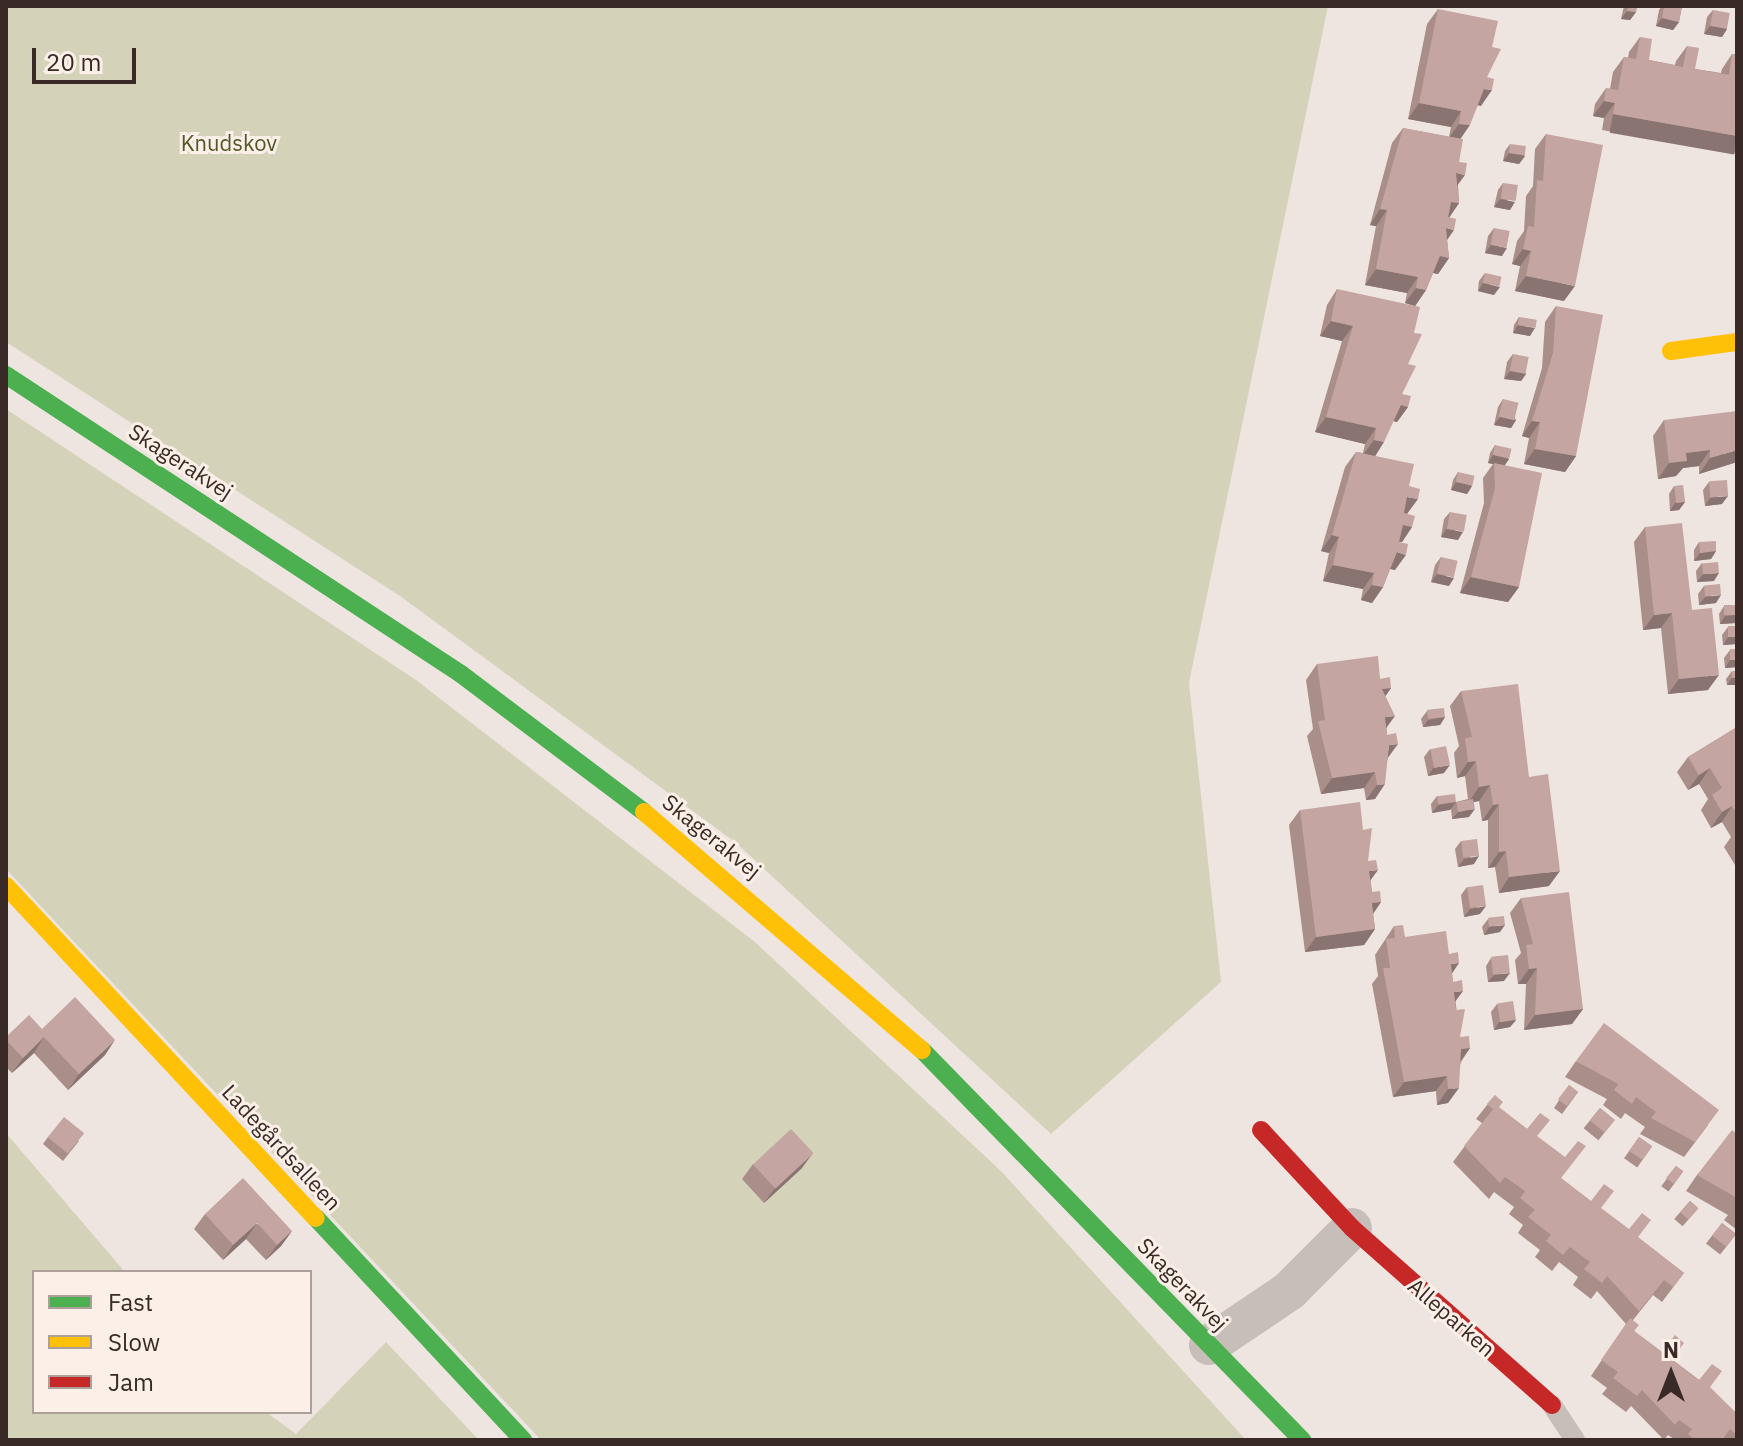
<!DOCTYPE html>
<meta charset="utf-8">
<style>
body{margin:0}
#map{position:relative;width:1743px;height:1446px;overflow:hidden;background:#eee5e1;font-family:"IBM Plex Sans",sans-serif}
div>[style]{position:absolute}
.green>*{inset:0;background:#d4d3b9}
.lane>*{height:20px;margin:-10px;padding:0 10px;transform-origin:10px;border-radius:10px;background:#c8beb9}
.street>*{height:40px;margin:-20px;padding:0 20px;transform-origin:20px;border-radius:20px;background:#c8beb9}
.fast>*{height:18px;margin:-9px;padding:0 9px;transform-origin:9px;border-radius:9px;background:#4caf50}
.slow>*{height:18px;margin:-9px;padding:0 9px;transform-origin:9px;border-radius:9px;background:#ffc107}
.jam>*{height:18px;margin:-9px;padding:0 9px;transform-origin:9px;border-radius:9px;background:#c62828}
.wall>*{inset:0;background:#a98e8a;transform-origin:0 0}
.shaded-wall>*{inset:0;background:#897471;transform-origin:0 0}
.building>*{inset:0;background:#c4a5a1;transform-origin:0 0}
span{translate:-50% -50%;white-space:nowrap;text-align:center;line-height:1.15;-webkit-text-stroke:6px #fbefe8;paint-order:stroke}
.park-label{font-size:22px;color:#505928}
.street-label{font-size:22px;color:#392a27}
.frame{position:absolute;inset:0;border:8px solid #392a27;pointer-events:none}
.legend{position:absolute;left:32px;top:1270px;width:280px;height:144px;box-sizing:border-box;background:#fbefe8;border:2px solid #ada09b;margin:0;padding:10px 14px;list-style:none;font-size:24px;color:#392a27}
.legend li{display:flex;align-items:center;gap:16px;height:40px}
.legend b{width:40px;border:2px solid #ada09b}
.north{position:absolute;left:1631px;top:1334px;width:80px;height:80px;-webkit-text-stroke:6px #fbefe8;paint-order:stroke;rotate:0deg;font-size:22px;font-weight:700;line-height:32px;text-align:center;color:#392a27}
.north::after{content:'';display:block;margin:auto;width:28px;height:36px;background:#392a27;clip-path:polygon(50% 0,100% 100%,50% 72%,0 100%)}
.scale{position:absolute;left:32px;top:48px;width:104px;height:36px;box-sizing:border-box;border:4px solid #392a27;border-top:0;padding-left:10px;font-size:24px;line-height:28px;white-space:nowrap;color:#392a27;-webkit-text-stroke:6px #fbefe8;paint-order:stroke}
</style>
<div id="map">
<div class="green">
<i style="clip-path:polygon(6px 6px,1328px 6px,1189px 683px,1221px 982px,1051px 1134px,735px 842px,400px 596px,6px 342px)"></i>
<i style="clip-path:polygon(6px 409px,416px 680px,755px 942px,1001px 1171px,1246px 1440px,541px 1440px,6px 869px)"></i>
<i style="clip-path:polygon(6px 1133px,125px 1272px,34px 1272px,34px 1412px,266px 1412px,296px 1434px,386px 1342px,479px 1440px,6px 1440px)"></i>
</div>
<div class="lane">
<i style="left:1552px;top:1405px;width:42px;rotate:56.7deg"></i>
</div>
<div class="street">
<i style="left:1209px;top:1345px;width:97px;rotate:-34deg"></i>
<i style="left:1289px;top:1291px;width:89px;rotate:-45deg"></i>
</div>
<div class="fast">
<i style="left:6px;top:375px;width:544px;rotate:33.31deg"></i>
<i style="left:461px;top:674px;width:229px;rotate:37deg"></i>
<i style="left:922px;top:1050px;width:545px;rotate:45.74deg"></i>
<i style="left:316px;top:1218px;width:304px;rotate:47deg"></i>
</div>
<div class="slow">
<i style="left:1671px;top:351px;width:67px;rotate:-7.8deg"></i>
<i style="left:644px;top:812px;width:366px;rotate:40.6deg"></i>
<i style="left:6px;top:886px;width:454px;rotate:47deg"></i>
</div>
<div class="jam">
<i style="left:1261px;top:1130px;width:134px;rotate:47.1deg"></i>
<i style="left:1352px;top:1228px;width:267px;rotate:41.5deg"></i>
</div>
<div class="wall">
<i style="clip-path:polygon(1624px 6px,1637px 6px,1636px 12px,1630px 20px,1621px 19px)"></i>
<i style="clip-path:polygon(1662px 6px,1682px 6px,1679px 22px,1673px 30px,1656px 26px,1659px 10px)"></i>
<i style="clip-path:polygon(1438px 9px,1487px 77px,1481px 106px,1478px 105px,1460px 139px,1458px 185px,1459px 203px,1449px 218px,1447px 240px,1449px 258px,1438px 274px,1433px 273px,1426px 290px,1415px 306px,1405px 303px,1407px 293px,1365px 285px,1376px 226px,1370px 225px,1392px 143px,1403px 128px,1449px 137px,1451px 127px,1408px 119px,1427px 24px)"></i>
<i style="clip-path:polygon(1713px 10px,1727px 29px,1722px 37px,1704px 34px,1707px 17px)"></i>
<i style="clip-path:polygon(1640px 37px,1649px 60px,1675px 65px,1676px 61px,1687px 46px,1695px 69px,1721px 73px,1722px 69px,1732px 54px,1737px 154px,1602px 130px,1604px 118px,1593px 116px,1595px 104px,1606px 88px,1610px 89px,1613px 72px,1624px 57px,1628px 58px,1629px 52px)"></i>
<i style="clip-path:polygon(1546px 134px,1564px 301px,1515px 291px,1520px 266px,1512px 264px,1517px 241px,1524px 231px,1526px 196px,1533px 186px,1535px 149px)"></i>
<i style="clip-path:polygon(1510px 144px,1525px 156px,1519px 164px,1503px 161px,1505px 151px)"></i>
<i style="clip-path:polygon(1503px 183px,1510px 210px,1494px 207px,1498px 190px)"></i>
<i style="clip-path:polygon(1494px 228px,1502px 256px,1485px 253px,1488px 236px)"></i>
<i style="clip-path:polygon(1485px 273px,1494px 295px,1478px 291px,1479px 281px)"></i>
<i style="clip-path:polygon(1337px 289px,1408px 364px,1402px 394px,1408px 407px,1397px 422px,1393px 421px,1375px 456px,1409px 486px,1407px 514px,1412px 527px,1402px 542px,1399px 542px,1395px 570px,1390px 569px,1383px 587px,1372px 603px,1361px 600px,1363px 589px,1323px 581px,1329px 553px,1321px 551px,1345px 467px,1356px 452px,1363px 453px,1365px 444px,1315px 432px,1342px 341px,1320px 336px,1327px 305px)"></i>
<i style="clip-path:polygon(1556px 306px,1576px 456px,1565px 472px,1524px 464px,1529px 438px,1522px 436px,1542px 368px,1545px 322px)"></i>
<i style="clip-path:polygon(1519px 317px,1530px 336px,1513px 333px,1514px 325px)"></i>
<i style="clip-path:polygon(1513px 354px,1526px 374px,1521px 381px,1504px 379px,1507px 362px)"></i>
<i style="clip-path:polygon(1503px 399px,1516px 420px,1511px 428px,1494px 425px,1498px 407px)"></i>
<i style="clip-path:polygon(1664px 420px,1737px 462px,1699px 474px,1699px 466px,1683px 468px,1676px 476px,1658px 479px,1653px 436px)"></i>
<i style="clip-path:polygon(1495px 445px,1509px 459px,1505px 465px,1519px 587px,1508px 602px,1460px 593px,1484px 503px,1483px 478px,1493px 464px,1488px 463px,1490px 453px)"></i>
<i style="clip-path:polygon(1458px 472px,1472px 486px,1467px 494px,1451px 490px,1453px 480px)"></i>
<i style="clip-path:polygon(1709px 482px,1722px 504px,1705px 506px,1703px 490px)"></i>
<i style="clip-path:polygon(1674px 486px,1685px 502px,1679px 510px,1670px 511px,1669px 494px)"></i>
<i style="clip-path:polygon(1450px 512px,1458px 540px,1441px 537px,1444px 519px)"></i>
<i style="clip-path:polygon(1645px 527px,1692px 610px,1708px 690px,1668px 694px,1661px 628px,1643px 630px,1634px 542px)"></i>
<i style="clip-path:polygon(1699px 542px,1716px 551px,1711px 559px,1694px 561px,1694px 550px)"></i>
<i style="clip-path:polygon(1441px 557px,1449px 586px,1431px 582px,1435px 565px)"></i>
<i style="clip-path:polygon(1702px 563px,1714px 581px,1697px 582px,1696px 571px)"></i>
<i style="clip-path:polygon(1704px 586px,1716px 603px,1699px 605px,1698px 594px)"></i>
<i style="clip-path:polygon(1737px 605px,1736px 623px,1720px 624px,1719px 614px,1724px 606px)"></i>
<i style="clip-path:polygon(1737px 626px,1737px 644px,1723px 645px,1722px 635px,1728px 627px)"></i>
<i style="clip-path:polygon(1737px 649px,1737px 667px,1725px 668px,1724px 658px,1730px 650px)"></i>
<i style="clip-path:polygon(1317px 664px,1380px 679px,1391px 688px,1385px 696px,1388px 758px,1375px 799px,1366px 800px,1364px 788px,1321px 794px,1307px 736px,1313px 729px,1306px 680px)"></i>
<i style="clip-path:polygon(1732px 671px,1737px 685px,1727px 685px,1726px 679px)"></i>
<i style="clip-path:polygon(1461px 691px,1529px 777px,1549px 886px,1499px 893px,1495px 867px,1488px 868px,1488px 820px,1482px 821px,1479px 801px,1474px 802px,1469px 817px,1452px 819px,1451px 809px,1432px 813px,1431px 804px,1437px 796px,1456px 802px,1468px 799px,1465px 776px,1457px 778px,1454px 753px,1459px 746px,1450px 706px)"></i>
<i style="clip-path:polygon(1427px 711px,1445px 717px,1440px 725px,1423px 727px,1421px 719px)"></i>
<i style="clip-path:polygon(1737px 727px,1737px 864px,1735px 865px,1724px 847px,1731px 837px,1722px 822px,1711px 828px,1701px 810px,1708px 799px,1699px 784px,1688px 790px,1677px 772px,1688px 757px)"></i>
<i style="clip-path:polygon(1430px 749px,1444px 773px,1428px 776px,1424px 757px)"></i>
<i style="clip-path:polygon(1300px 810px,1368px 861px,1372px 892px,1381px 902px,1373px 913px,1375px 929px,1364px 945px,1305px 952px,1289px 825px)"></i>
<i style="clip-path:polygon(1461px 841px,1474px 864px,1458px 867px,1455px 849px)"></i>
<i style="clip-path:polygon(1467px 887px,1480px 914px,1464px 917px,1461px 895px)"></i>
<i style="clip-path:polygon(1521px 898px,1583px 1009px,1572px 1024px,1524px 1030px,1526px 984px,1518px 984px,1515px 960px,1521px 953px,1510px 913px)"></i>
<i style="clip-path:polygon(1488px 919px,1500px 932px,1484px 935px,1482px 927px)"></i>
<i style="clip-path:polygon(1394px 926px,1405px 937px,1452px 974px,1460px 1037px,1470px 1048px,1461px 1062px,1448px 1103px,1437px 1105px,1436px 1091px,1393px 1097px,1372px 984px,1378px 976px,1375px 955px)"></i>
<i style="clip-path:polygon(1491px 958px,1504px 981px,1488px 982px,1486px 966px)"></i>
<i style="clip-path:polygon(1497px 1004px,1516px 1020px,1510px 1027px,1494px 1030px,1491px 1012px)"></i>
<i style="clip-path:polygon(42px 1029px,105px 1055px,68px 1090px,34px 1053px,12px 1073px,6px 1067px,6px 1037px)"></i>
<i style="clip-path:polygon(1576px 1061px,1708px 1125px,1684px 1157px,1640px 1134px,1645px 1127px,1625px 1113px,1621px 1119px,1603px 1105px,1607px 1099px,1565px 1077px)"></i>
<i style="clip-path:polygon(1569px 1085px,1578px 1092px,1562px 1114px,1554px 1108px)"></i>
<i style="clip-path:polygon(1495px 1095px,1499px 1108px,1538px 1137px,1562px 1179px,1684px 1273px,1662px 1302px,1653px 1295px,1633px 1320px,1634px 1331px,1710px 1388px,1737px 1414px,1736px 1440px,1675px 1440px,1668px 1435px,1664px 1440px,1631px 1406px,1626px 1412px,1602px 1394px,1607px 1388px,1591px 1376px,1626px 1324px,1597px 1291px,1591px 1299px,1573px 1285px,1578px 1277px,1559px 1262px,1552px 1271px,1535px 1257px,1540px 1250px,1518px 1233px,1523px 1225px,1509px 1214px,1514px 1207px,1494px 1192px,1489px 1199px,1453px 1162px,1482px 1123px,1476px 1119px)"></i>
<i style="left:1600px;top:1108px;width:19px;height:26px;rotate:39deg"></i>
<i style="clip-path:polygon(1737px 1134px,1737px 1230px,1724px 1220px,1728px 1215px,1686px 1191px,1697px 1175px)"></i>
<i style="clip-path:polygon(48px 1137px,79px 1141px,63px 1161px,43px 1144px)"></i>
<i style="left:1639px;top:1137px;width:16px;height:26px;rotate:35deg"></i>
<i style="clip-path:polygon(753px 1164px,802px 1168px,764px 1203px,742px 1179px)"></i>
<i style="left:1676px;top:1166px;width:9px;height:25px;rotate:36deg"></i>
<i style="left:1690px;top:1201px;width:11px;height:24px;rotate:41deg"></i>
<i style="clip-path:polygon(205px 1214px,292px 1231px,281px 1246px,266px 1260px,246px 1239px,223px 1260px,194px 1229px)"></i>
<i style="left:1722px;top:1223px;width:18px;height:26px;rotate:38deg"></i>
</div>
<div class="shaded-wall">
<i style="clip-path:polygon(1627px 11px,1636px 12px,1630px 20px,1621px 19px)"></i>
<i style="clip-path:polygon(1662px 18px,1679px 22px,1673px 30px,1656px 26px)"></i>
<i style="clip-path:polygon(1710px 26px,1727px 29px,1722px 37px,1704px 34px)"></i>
<i style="clip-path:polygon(1484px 89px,1492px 90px,1481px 106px,1473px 104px)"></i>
<i style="clip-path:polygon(1604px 101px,1615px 103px,1604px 118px,1593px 116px)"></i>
<i style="clip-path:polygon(1419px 103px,1461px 111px,1451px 127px,1408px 119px)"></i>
<i style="left:1613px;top:114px;width:126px;height:19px;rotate:10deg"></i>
<i style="clip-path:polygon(1459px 124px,1470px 125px,1459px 141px,1448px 139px)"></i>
<i style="clip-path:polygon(1509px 153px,1525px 156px,1519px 164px,1503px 161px)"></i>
<i style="clip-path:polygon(1456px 173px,1465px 175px,1454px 190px)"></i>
<i style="clip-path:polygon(1500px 199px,1515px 202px,1510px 210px,1494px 207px)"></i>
<i style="clip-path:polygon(1451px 202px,1459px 203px,1448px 219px)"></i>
<i style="clip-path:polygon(1380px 209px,1387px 210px,1376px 226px,1370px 225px)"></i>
<i style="clip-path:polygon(1446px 228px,1454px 230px,1443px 246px)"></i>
<i style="clip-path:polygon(1491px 245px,1507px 248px,1502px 256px,1485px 253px)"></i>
<i style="clip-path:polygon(1523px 249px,1531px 251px,1520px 266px,1512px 264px)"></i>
<i style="clip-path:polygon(1440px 256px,1449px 258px,1438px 274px,1429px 272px)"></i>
<i style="clip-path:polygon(1376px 269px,1418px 277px,1407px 293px,1365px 285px)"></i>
<i style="clip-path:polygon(1526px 276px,1575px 286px,1564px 301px,1515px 291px)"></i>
<i style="clip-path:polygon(1483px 283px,1500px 287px,1494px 295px,1478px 291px)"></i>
<i style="clip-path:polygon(1416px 288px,1426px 290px,1415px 306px,1405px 303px)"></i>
<i style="clip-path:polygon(1331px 321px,1353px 326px,1342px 341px,1320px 336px)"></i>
<i style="clip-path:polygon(1518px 325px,1535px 328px,1530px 336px,1513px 333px)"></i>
<i style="clip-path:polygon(1510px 371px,1526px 374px,1521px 381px,1504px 379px)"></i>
<i style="clip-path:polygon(1401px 405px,1408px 407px,1397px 422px,1390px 420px)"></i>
<i style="clip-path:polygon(1326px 417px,1376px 428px,1365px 444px,1315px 432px)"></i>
<i style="clip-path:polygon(1500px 417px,1516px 420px,1511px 428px,1494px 425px)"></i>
<i style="clip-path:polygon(1532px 421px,1540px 422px,1529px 438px,1522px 436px)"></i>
<i style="clip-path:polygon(1374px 440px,1384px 442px,1374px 458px,1363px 455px)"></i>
<i style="clip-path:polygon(1535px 449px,1576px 456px,1565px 472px,1524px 464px)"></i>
<i style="clip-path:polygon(1710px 450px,1699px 466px,1683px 468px,1676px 476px,1658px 479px,1669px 463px,1686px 453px)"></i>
<i style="clip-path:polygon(1737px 450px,1737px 462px,1699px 474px,1710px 458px)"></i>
<i style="clip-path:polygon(1493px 455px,1509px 459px,1504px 466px,1488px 463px)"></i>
<i style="clip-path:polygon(1456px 482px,1472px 486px,1467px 494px,1451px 490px)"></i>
<i style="clip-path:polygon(1728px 496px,1722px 504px,1705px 506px,1710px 498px)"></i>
<i style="clip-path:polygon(1407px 497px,1418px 499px,1407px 514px,1397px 512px)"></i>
<i style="clip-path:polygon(1685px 502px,1679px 510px,1670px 511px,1675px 503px)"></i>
<i style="clip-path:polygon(1403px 525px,1412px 527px,1402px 542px,1392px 540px)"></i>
<i style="clip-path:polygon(1446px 529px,1463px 532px,1458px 540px,1441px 537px)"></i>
<i style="clip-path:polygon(1332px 535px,1339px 537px,1329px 553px,1321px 551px)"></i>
<i style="clip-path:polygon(1716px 551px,1711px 559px,1694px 561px,1700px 553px)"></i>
<i style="clip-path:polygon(1397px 552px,1406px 555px,1395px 570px,1386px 568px)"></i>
<i style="clip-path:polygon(1333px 565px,1374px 573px,1363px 589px,1323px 581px)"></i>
<i style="clip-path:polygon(1719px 573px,1714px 581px,1697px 582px,1703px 574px)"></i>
<i style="clip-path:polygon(1437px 574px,1454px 578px,1449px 586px,1431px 582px)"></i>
<i style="clip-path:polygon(1471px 577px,1519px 587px,1508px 602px,1460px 593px)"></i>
<i style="clip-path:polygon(1372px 585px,1383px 587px,1372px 603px,1361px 600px)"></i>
<i style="clip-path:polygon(1721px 595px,1716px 603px,1699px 605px,1705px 597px)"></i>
<i style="clip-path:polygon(1672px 613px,1661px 628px,1643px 630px,1654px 615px)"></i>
<i style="clip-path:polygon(1737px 615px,1736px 623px,1720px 624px,1725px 616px)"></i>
<i style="clip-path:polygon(1728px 637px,1737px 637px,1737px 644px,1723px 645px)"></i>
<i style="clip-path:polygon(1730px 660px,1737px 660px,1737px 667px,1725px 668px)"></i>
<i style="clip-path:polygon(1719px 675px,1708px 690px,1668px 694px,1679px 679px)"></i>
<i style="clip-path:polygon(1737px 677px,1737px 685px,1727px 685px,1732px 678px)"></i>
<i style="clip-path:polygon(1391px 688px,1380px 704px,1382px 689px)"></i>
<i style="clip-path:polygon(1395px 716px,1384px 731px,1385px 717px)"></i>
<i style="clip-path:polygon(1445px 717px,1440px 725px,1423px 727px,1428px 720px)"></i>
<i style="clip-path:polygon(1398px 744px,1387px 759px,1389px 745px)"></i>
<i style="clip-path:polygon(1476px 761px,1465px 776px,1457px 778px,1468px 762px)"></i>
<i style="clip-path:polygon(1450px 765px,1444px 773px,1428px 776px,1433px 768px)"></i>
<i style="clip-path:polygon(1710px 768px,1699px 784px,1688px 790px,1699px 775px)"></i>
<i style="clip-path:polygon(1375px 772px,1364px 788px,1321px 794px,1332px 778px)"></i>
<i style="clip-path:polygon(1385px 784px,1375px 799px,1366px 800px,1377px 785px)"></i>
<i style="clip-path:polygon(1490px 785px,1479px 801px,1468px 803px,1479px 787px)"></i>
<i style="clip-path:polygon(1456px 802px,1450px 810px,1432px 813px,1438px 805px)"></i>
<i style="clip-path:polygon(1499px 804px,1488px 820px,1482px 821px,1493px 805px)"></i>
<i style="clip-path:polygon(1732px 806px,1722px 822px,1711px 828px,1722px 812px)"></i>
<i style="clip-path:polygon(1475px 809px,1469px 817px,1452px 819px,1458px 812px)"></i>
<i style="clip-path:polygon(1506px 851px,1495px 867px,1488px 868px,1499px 852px)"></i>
<i style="clip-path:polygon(1479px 856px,1474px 864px,1458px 867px,1464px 859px)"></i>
<i style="clip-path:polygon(1378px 870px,1367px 885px,1369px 871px)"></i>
<i style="clip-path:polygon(1560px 871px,1549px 886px,1499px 893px,1509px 877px)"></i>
<i style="clip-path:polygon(1381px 902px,1371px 917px,1372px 903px)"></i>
<i style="clip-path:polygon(1486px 906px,1480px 914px,1464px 917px,1470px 909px)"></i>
<i style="clip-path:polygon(1505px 925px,1500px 932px,1484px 935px,1489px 927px)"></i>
<i style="clip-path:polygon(1375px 929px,1364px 945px,1305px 952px,1316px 937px)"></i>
<i style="clip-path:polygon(1459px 963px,1449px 978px,1451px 964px)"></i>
<i style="clip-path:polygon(1537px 968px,1526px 984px,1518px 984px,1529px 969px)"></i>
<i style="clip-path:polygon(1510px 973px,1504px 981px,1488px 982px,1494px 975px)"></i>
<i style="clip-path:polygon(1463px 991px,1452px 1006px,1454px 992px)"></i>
<i style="clip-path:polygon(1583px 1009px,1572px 1024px,1524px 1030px,1535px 1015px)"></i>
<i style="clip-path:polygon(1516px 1020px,1510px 1027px,1494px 1030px,1499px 1022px)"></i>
<i style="clip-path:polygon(44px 1037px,34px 1053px,12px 1073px,23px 1058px)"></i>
<i style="clip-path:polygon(115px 1040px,105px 1055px,68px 1090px,79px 1074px)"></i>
<i style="clip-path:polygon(1470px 1048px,1459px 1063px,1461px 1049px)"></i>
<i style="clip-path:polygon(1447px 1076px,1436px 1091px,1393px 1097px,1404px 1082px)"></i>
<i style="clip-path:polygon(1459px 1088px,1448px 1103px,1437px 1105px,1448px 1089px)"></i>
<i style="clip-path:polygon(813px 1153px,802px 1168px,764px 1203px,775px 1188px)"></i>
<i style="clip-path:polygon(257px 1223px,246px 1239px,223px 1260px,233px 1245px)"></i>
<i style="clip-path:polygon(292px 1231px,281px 1246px,266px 1260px,277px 1245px)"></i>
</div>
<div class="building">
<i style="clip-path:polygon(1628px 6px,1637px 6px,1636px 12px,1627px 11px)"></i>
<i style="clip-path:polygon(1664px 6px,1682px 6px,1679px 22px,1662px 18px)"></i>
<i style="clip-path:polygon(1438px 9px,1498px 21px,1492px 47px,1501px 49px,1487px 77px,1494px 79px,1492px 90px,1484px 89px,1470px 125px,1459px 124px,1461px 111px,1419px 103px)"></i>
<i style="left:1713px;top:10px;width:17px;height:16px;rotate:10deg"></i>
<i style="clip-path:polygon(1640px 37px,1652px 39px,1649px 60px,1683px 67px,1687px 46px,1699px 48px,1695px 69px,1729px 75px,1732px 54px,1737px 54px,1737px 136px,1613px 114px,1615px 103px,1604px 101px,1606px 88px,1618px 90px,1624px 57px,1636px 59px)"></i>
<i style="clip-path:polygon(1403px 128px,1463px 139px,1459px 162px,1467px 163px,1465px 175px,1456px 173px,1459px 203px,1451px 202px,1448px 217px,1456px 219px,1454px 230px,1446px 228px,1449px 258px,1440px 256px,1426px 290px,1416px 288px,1418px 277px,1376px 269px,1387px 210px,1380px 209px)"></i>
<i style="clip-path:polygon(1546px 134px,1603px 145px,1575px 286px,1526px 276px,1531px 251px,1523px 249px,1528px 226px,1534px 227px,1537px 180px,1543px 181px)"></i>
<i style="left:1510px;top:144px;width:16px;height:9px;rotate:7deg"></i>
<i style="left:1503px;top:183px;width:15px;height:16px;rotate:8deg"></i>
<i style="left:1494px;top:228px;width:16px;height:17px;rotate:11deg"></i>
<i style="left:1485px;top:273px;width:17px;height:10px;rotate:13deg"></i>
<i style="clip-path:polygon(1337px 289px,1420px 307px,1414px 333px,1422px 334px,1408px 364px,1416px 366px,1402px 394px,1411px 396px,1408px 407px,1401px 405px,1384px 442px,1374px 440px,1376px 428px,1326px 417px,1353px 326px,1331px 321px)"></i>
<i style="clip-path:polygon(1556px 306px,1603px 315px,1576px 456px,1535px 449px,1540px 422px,1532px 421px,1553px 353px)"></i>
<i style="left:1519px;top:317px;width:18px;height:8px;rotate:9deg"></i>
<i style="left:1513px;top:354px;width:16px;height:17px;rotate:11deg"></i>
<i style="left:1503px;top:399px;width:16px;height:18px;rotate:14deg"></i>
<i style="clip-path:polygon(1737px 411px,1737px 450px,1710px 458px,1710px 450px,1686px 453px,1687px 461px,1669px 463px,1664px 420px)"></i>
<i style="left:1495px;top:445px;width:17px;height:10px;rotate:13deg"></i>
<i style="clip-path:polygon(1356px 452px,1414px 464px,1409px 486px,1420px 489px,1418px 499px,1407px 497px,1404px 513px,1415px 516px,1412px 527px,1403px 525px,1399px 542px,1408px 544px,1406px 555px,1397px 552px,1383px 587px,1372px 585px,1374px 573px,1333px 565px,1339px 537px,1332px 535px)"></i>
<i style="clip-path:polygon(1494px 463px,1542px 473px,1519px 587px,1471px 577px,1495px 488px)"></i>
<i style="left:1458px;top:472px;width:17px;height:10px;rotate:13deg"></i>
<i style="left:1727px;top:480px;width:16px;height:18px;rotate:86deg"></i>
<i style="left:1683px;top:485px;width:17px;height:9px;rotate:83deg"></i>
<i style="left:1450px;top:512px;width:17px;height:17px;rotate:10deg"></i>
<i style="clip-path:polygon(1682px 523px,1692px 610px,1712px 608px,1719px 675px,1679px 679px,1672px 613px,1654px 615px,1645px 527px)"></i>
<i style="clip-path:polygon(1716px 541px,1716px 551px,1700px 553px,1699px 542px)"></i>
<i style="left:1441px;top:557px;width:17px;height:17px;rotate:13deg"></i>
<i style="left:1718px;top:562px;width:11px;height:16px;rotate:85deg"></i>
<i style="left:1720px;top:584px;width:11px;height:16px;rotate:85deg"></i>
<i style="left:1737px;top:605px;width:10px;height:13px;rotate:90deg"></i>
<i style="left:1737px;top:626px;width:11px;height:9px;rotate:90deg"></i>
<i style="left:1737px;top:649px;width:11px;height:7px;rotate:90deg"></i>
<i style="clip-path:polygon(1378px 656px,1380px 679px,1390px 677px,1391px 688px,1382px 689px,1395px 716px,1385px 717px,1387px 735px,1396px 733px,1398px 744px,1389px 745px,1385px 784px,1377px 785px,1375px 772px,1332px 778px,1318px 721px,1325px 720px,1317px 664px)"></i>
<i style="clip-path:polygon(1732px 671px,1737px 671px,1737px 677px,1732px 678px)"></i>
<i style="clip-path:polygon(1518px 684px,1529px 777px,1548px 774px,1560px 871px,1509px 877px,1506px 851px,1499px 852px,1499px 804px,1493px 805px,1490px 785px,1479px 787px,1476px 761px,1468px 762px,1465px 738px,1472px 737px,1461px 691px)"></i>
<i style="left:1444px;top:708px;width:9px;height:17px;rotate:84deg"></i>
<i style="clip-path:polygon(1737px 727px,1737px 814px,1732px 806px,1722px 812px,1712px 795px,1722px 788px,1710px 768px,1699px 775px,1688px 757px)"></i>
<i style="left:1446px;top:746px;width:19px;height:16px;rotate:78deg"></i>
<i style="left:1455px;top:794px;width:8px;height:18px;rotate:83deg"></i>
<i style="left:1473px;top:799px;width:10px;height:17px;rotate:79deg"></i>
<i style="clip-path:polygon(1360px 802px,1363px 830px,1372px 828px,1368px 861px,1376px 860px,1378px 870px,1369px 871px,1372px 892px,1380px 891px,1381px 902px,1372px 903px,1375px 929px,1316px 937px,1300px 810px)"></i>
<i style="left:1477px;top:839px;width:17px;height:16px;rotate:83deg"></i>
<i style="left:1483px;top:885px;width:21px;height:16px;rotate:82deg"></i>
<i style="clip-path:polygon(1569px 892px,1583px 1009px,1535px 1015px,1537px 968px,1529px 969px,1526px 945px,1533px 944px,1521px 898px)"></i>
<i style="left:1504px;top:916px;width:9px;height:16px;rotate:84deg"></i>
<i style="clip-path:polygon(1403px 925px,1405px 937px,1446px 931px,1449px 954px,1458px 952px,1459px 963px,1451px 964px,1453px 982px,1462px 980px,1463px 991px,1454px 992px,1456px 1010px,1465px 1009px,1460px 1037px,1469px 1036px,1470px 1048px,1461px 1049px,1459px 1088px,1448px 1089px,1447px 1076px,1404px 1082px,1383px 968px,1390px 968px,1386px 939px,1395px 938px,1394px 926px)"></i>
<i style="left:1508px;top:955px;width:18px;height:17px;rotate:84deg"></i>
<i style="clip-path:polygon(75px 997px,115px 1040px,79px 1074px,44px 1037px,23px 1058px,6px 1040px,6px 1037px,29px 1015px,42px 1029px)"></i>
<i style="left:1513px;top:1001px;width:19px;height:16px;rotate:81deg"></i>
<i style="clip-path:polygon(1604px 1023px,1719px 1110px,1695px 1142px,1651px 1118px,1656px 1112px,1636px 1097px,1632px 1104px,1614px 1090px,1618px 1084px,1576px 1061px)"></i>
<i style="left:1569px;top:1085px;width:11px;height:18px;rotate:38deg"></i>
<i style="clip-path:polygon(1495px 1095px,1503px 1102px,1499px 1107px,1527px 1129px,1540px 1113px,1550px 1120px,1537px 1136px,1565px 1157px,1578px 1141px,1586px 1146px,1561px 1178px,1591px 1201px,1604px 1184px,1614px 1191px,1601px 1208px,1629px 1229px,1642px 1213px,1651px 1220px,1638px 1237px,1684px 1273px,1673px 1287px,1664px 1280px,1639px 1311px,1607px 1276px,1602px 1283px,1584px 1269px,1590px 1262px,1570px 1247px,1563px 1255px,1546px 1241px,1551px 1235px,1528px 1217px,1535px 1210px,1520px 1198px,1525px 1191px,1505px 1177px,1500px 1183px,1464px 1146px,1493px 1109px,1487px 1104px)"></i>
<i style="left:1600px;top:1108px;width:19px;height:16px;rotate:39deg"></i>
<i style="left:64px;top:1117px;width:26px;height:26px;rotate:39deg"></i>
<i style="left:791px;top:1129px;width:33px;height:52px;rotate:47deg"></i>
<i style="clip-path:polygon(1732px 1130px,1737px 1134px,1737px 1198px,1697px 1175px)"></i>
<i style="left:1639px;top:1137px;width:16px;height:17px;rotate:35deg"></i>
<i style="clip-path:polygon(1676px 1166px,1683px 1171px,1674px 1184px,1666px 1178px)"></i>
<i style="clip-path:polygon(243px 1178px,292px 1231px,277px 1245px,257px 1223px,233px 1245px,205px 1214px)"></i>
<i style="left:1690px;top:1201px;width:11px;height:15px;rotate:41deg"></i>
<i style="left:1722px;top:1223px;width:18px;height:16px;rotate:38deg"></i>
<i style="clip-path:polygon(1630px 1318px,1639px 1325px,1634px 1331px,1662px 1352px,1675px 1335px,1684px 1343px,1672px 1360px,1699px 1380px,1712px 1364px,1722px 1371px,1710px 1387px,1737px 1414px,1737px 1435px,1730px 1429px,1722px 1440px,1695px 1440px,1688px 1434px,1692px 1429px,1679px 1420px,1675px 1425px,1642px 1390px,1637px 1396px,1613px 1378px,1618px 1372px,1601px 1360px)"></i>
</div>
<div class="park-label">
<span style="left:229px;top:143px">Knudskov</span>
</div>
<div class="street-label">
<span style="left:181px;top:461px;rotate:33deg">Skagerakvej</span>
<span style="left:712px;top:836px;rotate:39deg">Skagerakvej</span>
<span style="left:282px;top:1147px;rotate:47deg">Ladegårdsalleen</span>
<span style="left:1183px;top:1284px;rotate:46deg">Skagerakvej</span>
<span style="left:1452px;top:1317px;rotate:41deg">Alleparken</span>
</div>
<div class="frame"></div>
<ul class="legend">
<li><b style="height:10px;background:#4caf50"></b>Fast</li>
<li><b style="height:10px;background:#ffc107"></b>Slow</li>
<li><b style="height:10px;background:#c62828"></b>Jam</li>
</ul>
<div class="north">N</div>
<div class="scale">20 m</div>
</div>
